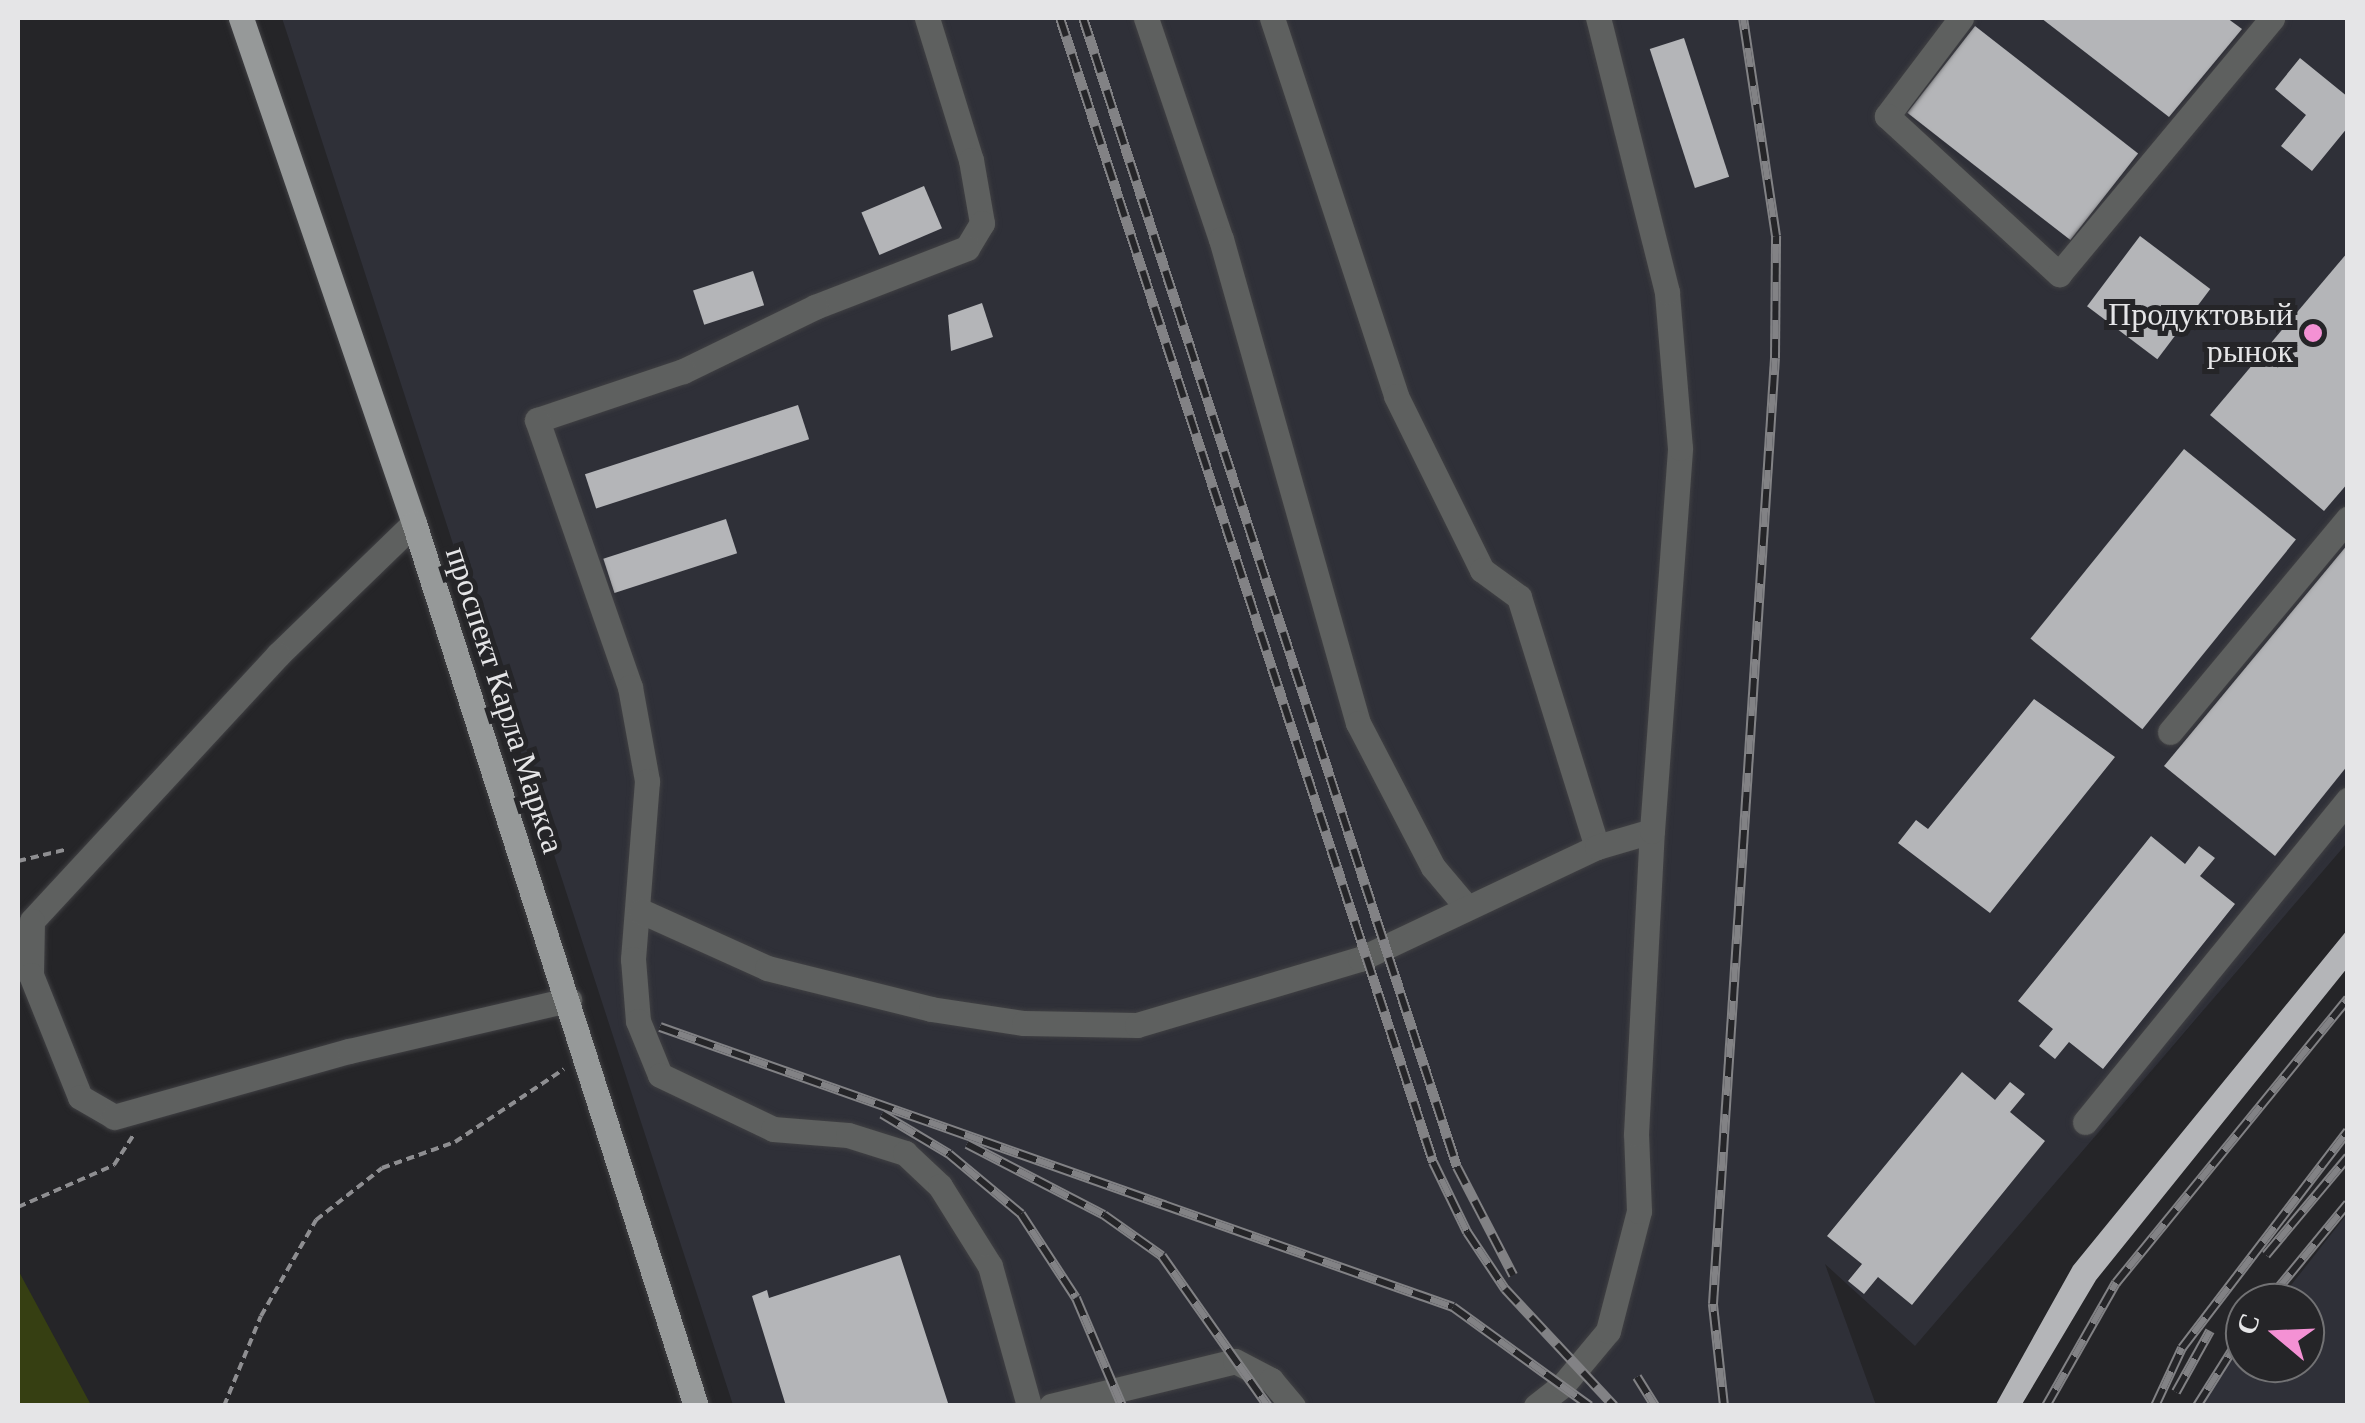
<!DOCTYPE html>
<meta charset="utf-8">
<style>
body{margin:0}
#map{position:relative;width:2365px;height:1423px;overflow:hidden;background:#252528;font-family:"Crimson Pro",serif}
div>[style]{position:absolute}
.built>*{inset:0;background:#2f3038}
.green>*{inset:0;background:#363f12}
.building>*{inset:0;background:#b4b5b8;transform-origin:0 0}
.path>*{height:4px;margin-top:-2px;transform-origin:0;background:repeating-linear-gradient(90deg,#8e8e91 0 8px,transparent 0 13px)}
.roads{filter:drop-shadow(0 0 2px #404043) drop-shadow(0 0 2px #404043)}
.minor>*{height:25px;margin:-12.5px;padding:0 12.5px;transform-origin:12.5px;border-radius:12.5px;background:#5e605f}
.major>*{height:25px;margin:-12.5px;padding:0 12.5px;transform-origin:12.5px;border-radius:12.5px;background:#969999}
.rail>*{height:10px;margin-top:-5px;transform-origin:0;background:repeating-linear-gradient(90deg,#252528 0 19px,#828285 0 38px);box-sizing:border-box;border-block:2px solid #828285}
.dots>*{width:28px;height:28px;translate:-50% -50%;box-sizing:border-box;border:5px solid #252528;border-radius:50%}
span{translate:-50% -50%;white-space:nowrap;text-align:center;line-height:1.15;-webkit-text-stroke:10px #252528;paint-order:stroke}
.poi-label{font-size:32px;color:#e5e5e7}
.right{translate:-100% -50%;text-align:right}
.street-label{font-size:32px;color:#e5e5e7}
.frame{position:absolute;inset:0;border:20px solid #e5e5e7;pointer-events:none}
.north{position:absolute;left:2225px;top:1283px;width:100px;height:100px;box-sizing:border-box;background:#252528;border:2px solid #727274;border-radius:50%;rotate:289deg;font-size:28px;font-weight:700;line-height:40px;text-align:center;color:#e5e5e7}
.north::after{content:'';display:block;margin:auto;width:35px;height:45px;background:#f491d4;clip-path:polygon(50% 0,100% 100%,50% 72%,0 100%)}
</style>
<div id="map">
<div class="built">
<i style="clip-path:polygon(282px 18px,2347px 18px,2347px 843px,1915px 1346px,1825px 1264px,1876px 1405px,733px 1405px)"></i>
<i style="clip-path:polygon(2347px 1214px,2347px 1405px,2196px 1405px,2245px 1344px,2245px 1363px,2305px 1363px,2305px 1303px,2277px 1303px)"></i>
</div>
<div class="green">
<i style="clip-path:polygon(18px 1270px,91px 1405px,18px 1405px)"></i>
</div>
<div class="building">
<i style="clip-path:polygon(2041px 18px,2227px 18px,2242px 29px,2169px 117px)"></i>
<i style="left:1975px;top:26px;width:207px;height:110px;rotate:38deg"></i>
<i style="left:1684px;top:38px;width:146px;height:36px;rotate:72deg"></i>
<i style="clip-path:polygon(2300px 58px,2348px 97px,2348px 127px,2312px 171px,2281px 146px,2306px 115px,2275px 89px)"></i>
<i style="left:924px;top:186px;width:46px;height:68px;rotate:67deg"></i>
<i style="left:2140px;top:236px;width:88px;height:88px;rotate:37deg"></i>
<i style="clip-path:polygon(2348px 252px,2348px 483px,2324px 511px,2210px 415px)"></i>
<i style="left:753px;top:271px;width:36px;height:63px;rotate:72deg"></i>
<i style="clip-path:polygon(982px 303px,993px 337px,951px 351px,948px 315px)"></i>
<i style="left:798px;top:405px;width:36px;height:224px;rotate:72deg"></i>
<i style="left:2184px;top:449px;width:144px;height:244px;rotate:39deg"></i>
<i style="left:726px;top:519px;width:36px;height:129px;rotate:72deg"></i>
<i style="clip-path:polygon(2348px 544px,2348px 765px,2275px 856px,2164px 766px)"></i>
<i style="clip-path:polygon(2034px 699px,2115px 757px,1990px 913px,1898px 843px,1916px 820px,1928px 829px)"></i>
<i style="clip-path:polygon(2151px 836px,2185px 864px,2199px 846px,2215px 858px,2200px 876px,2235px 904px,2103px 1069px,2069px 1042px,2055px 1059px,2039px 1046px,2053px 1029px,2018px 1001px)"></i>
<i style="clip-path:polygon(2348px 929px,2348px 967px,2096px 1280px,2021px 1406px,1995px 1406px,2073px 1266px)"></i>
<i style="clip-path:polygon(1962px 1072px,1995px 1100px,2010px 1082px,2025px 1094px,2010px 1112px,2045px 1141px,1912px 1305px,1878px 1277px,1864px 1294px,1848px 1281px,1862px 1264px,1827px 1236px)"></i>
<i style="clip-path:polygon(900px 1255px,949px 1406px,786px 1406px,752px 1296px,767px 1290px,769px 1298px)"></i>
</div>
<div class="path">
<i style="left:18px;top:861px;width:51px;rotate:-13.5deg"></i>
<i style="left:18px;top:1207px;width:105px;rotate:-23.6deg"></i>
<i style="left:114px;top:1165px;width:38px;rotate:-57deg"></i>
<i style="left:224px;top:1406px;width:97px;rotate:-67.7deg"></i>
<i style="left:261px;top:1316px;width:111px;rotate:-60.2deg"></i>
<i style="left:316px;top:1220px;width:84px;rotate:-38.2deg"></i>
<i style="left:382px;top:1168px;width:77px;rotate:-19.6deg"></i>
<i style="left:455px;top:1142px;width:131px;rotate:-33.8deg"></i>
</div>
<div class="roads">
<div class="minor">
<i style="left:927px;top:18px;width:149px;rotate:72.8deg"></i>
<i style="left:971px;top:160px;width:64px;rotate:80.1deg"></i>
<i style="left:982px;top:223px;width:29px;rotate:121deg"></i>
<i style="left:967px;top:248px;width:163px;rotate:158.8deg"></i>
<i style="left:815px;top:307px;width:147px;rotate:154.1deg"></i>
<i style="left:683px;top:371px;width:154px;rotate:161.4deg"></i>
<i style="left:537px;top:420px;width:283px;rotate:70.8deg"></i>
<i style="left:630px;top:687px;width:96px;rotate:79.7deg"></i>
<i style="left:647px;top:781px;width:179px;rotate:94.5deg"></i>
<i style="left:633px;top:959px;width:62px;rotate:85.4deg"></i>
<i style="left:638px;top:1021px;width:58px;rotate:67.8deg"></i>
<i style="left:660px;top:1075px;width:125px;rotate:25.5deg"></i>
<i style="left:773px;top:1129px;width:75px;rotate:4.6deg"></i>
<i style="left:848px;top:1135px;width:60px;rotate:17.5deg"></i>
<i style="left:905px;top:1153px;width:48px;rotate:43.3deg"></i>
<i style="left:940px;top:1186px;width:94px;rotate:58deg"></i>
<i style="left:990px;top:1266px;width:145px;rotate:74.4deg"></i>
<i style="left:1146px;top:18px;width:233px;rotate:71.3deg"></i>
<i style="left:1221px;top:239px;width:503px;rotate:74.2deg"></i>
<i style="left:1358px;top:723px;width:162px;rotate:62.5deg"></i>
<i style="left:1433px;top:867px;width:50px;rotate:49.9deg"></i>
<i style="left:1272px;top:18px;width:398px;rotate:71.8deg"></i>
<i style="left:1396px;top:396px;width:194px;rotate:63.7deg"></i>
<i style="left:1482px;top:570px;width:46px;rotate:36.1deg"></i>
<i style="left:1519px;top:597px;width:262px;rotate:72.7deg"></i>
<i style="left:1961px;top:18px;width:123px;rotate:127.1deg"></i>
<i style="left:1887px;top:116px;width:234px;rotate:42.6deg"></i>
<i style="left:2059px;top:274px;width:333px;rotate:-50.2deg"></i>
<i style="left:414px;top:523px;width:190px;rotate:135.9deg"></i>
<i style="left:278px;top:655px;width:362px;rotate:132.8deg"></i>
<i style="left:32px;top:921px;width:54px;rotate:91.1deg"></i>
<i style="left:31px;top:975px;width:131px;rotate:68.1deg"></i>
<i style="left:80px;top:1097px;width:39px;rotate:30deg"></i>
<i style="left:114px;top:1117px;width:244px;rotate:-15.7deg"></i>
<i style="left:349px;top:1051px;width:226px;rotate:-13.1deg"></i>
<i style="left:2170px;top:732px;width:278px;rotate:-50.2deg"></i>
<i style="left:641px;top:911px;width:138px;rotate:24.3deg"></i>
<i style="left:767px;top:968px;width:169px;rotate:14deg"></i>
<i style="left:931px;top:1009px;width:94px;rotate:8.6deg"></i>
<i style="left:1024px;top:1023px;width:113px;rotate:1deg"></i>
<i style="left:1137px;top:1025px;width:233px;rotate:-16.5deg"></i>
<i style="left:1360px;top:959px;width:262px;rotate:-25.3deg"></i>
<i style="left:1597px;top:847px;width:57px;rotate:-16.2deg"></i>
<i style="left:2085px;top:1122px;width:416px;rotate:-50.8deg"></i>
<i style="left:1051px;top:1406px;width:189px;rotate:-13.7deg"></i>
<i style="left:1235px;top:1361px;width:41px;rotate:27.8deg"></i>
<i style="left:1271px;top:1380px;width:34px;rotate:50deg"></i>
<i style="left:1536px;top:1406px;width:34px;rotate:-38deg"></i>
<i style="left:1563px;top:1385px;width:70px;rotate:-50.2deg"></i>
<i style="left:1608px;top:1331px;width:124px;rotate:-75.5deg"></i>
<i style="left:1639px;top:1211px;width:77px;rotate:-92.2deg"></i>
<i style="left:1636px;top:1134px;width:303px;rotate:-87deg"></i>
<i style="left:1652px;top:831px;width:384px;rotate:-85.8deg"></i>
<i style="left:1680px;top:448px;width:157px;rotate:-94.8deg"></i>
<i style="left:1667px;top:292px;width:283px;rotate:-104.1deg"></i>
</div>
<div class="major">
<i style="left:241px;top:18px;width:534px;rotate:71.09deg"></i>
<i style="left:414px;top:523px;width:927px;rotate:72.29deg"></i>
</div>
</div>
<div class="rail">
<i style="left:1060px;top:18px;width:1203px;rotate:71.94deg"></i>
<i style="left:1433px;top:1162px;width:78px;rotate:64.1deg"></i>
<i style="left:1467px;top:1232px;width:69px;rotate:56.3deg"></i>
<i style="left:1505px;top:1289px;width:160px;rotate:47deg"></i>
<i style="left:1083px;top:18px;width:1208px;rotate:71.97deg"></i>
<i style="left:1457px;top:1167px;width:122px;rotate:62.6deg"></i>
<i style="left:660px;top:1027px;width:841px;rotate:19.45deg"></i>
<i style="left:1453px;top:1307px;width:169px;rotate:35.9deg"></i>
<i style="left:882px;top:1114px;width:78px;rotate:30.8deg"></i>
<i style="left:949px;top:1154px;width:94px;rotate:39.8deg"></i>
<i style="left:1021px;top:1214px;width:100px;rotate:56.8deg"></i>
<i style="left:1076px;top:1298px;width:117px;rotate:66.9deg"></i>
<i style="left:967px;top:1144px;width:154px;rotate:27.4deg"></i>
<i style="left:1104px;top:1215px;width:71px;rotate:35.3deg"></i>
<i style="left:1162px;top:1256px;width:184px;rotate:54.8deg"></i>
<i style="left:2266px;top:1255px;width:128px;rotate:-50.1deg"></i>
<i style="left:2266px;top:1303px;width:129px;rotate:-50.6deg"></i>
<i style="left:1637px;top:1377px;width:34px;rotate:58deg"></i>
<i style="left:2176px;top:1392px;width:70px;rotate:-60.9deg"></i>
<i style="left:1724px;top:1406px;width:103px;rotate:-96.2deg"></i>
<i style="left:1713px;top:1304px;width:948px;rotate:-86.25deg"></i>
<i style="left:1775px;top:358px;width:122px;rotate:-89.5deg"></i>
<i style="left:1776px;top:236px;width:220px;rotate:-98.6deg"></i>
<i style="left:2046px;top:1406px;width:142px;rotate:-60.4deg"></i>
<i style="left:2116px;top:1283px;width:367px;rotate:-50.8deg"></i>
<i style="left:2155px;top:1406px;width:64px;rotate:-65deg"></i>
<i style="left:2182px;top:1348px;width:273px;rotate:-52.6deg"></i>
<i style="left:2197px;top:1406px;width:90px;rotate:-57.7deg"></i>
</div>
<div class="dots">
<i style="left:2313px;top:333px;background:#f491d4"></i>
</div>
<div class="poi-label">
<span class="right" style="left:2293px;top:333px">Продуктовый<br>рынок</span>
</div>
<div class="street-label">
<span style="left:505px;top:700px;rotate:72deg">проспект Карла Маркса</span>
</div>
<div class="frame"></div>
<div class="north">С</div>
</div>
